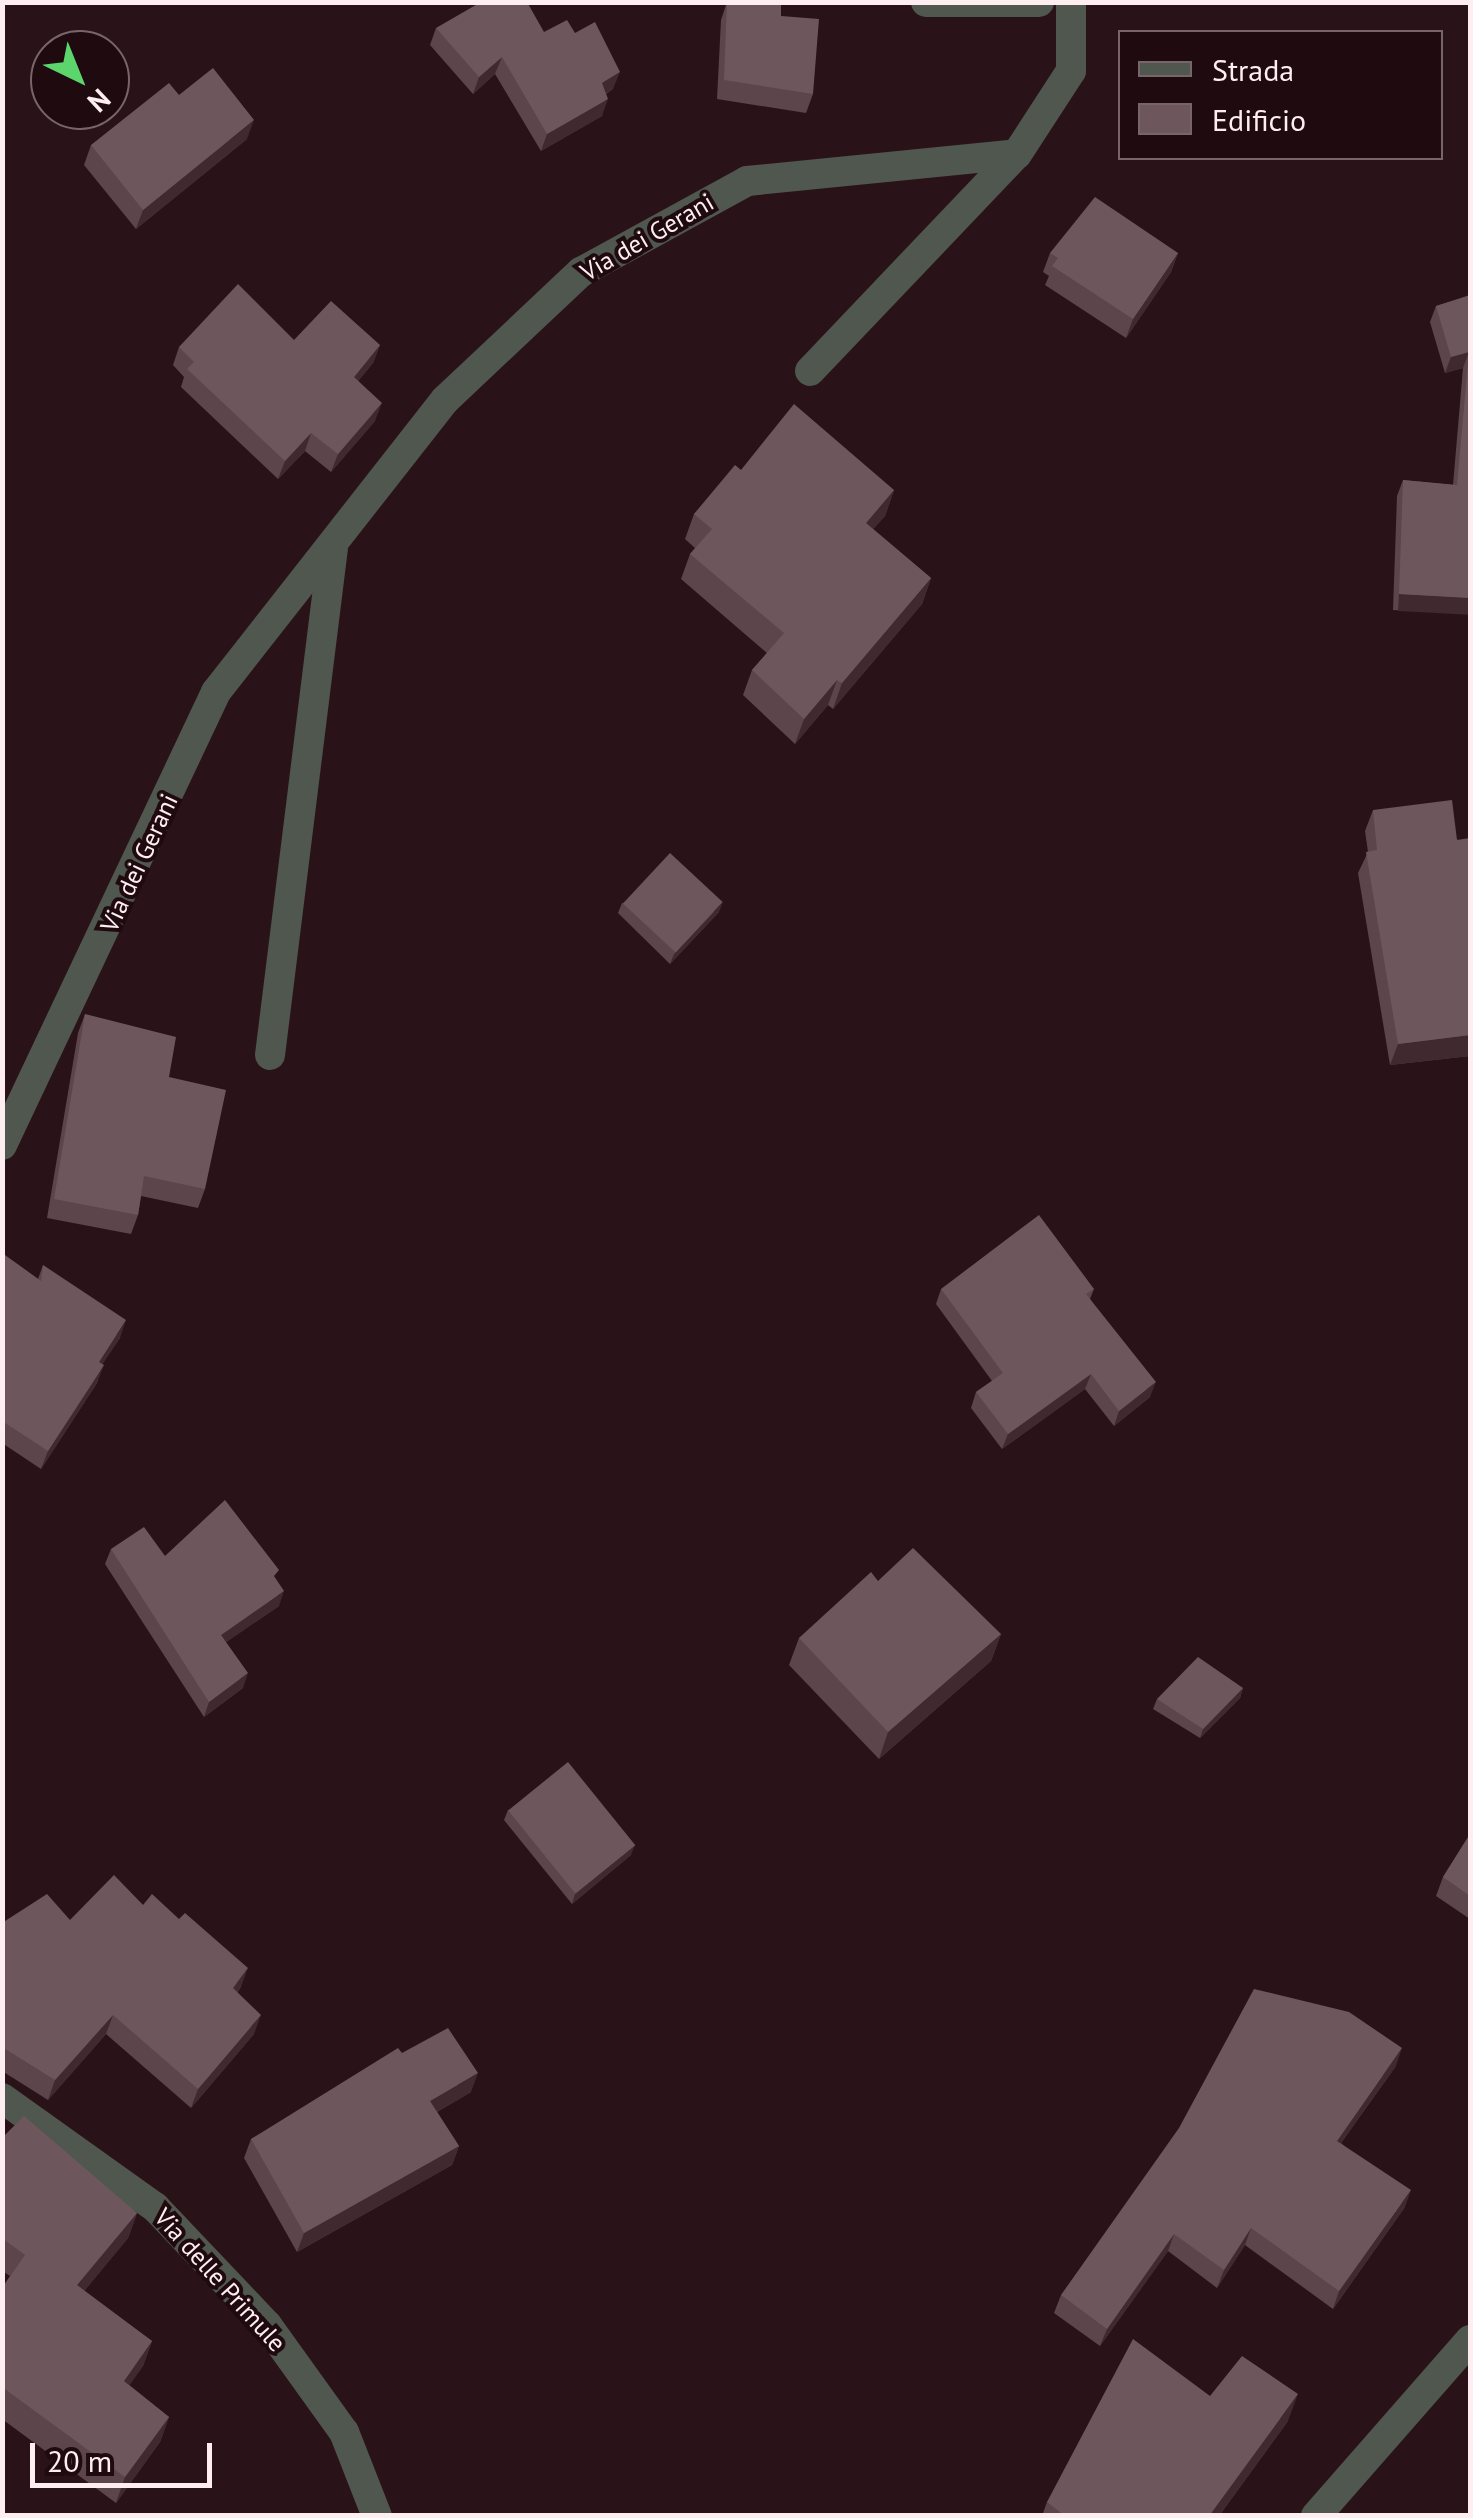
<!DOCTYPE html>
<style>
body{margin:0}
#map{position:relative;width:1473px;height:2518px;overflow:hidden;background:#291319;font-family:"PT Sans",sans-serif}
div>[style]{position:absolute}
.minor>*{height:30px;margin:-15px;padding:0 15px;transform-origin:15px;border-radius:15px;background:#4f574f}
.wall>*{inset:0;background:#5c454b}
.shaded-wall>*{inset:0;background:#40292f;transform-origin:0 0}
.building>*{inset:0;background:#6e575c;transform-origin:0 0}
span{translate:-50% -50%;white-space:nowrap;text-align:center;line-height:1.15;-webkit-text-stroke:8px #1f0a10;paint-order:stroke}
.street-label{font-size:25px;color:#feeef1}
.frame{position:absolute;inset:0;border:5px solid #feeef1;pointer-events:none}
.legend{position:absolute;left:1118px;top:30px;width:325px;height:130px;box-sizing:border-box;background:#1f0a10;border:2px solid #78656a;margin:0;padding:12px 18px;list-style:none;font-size:30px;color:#feeef1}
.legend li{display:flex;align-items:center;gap:20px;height:50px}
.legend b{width:50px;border:2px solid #78656a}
.north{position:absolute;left:30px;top:30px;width:100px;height:100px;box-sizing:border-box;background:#1f0a10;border:2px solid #78656a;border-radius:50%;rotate:137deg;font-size:28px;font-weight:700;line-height:40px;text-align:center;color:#feeef1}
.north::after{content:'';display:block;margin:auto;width:35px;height:45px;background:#5cd56d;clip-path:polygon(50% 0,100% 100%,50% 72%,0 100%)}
.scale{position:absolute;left:30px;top:2443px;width:182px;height:45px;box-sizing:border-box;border:5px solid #feeef1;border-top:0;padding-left:12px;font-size:30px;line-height:35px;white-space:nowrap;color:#feeef1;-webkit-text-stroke:8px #1f0a10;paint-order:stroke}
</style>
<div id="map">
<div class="minor">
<i style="left:926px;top:2px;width:113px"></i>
<i style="left:810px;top:371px;width:300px;rotate:-46.4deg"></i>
<i style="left:1017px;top:154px;width:99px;rotate:-57deg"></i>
<i style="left:1071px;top:71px;width:69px;rotate:-90deg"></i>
<i style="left:270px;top:1055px;width:511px;rotate:-82.92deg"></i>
<i style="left:2px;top:1145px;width:501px;rotate:-64.71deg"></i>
<i style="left:216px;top:692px;width:371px;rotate:-51.9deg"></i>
<i style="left:445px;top:400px;width:187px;rotate:-43.3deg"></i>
<i style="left:581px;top:272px;width:189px;rotate:-28.7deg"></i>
<i style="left:747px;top:181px;width:271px;rotate:-5.7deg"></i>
<i style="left:2px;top:2098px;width:188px;rotate:35.5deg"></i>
<i style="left:155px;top:2207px;width:163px;rotate:46.5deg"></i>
<i style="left:267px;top:2325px;width:132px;rotate:54.3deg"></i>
<i style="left:344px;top:2432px;width:90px;rotate:68.6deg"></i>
<i style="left:1316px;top:2516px;width:234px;rotate:-48.8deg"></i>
</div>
<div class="wall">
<i style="clip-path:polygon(727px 2px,781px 16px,813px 94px,806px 113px,717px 99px,721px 20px)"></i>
<i style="clip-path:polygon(436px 28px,544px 32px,613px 89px,606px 94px,602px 116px,541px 151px,495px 74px,473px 94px,430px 45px)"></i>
<i style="clip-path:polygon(247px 139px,136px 229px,84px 165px,91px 145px)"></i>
<i style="clip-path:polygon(1050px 253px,1178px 253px,1171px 272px,1126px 338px,1045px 285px,1049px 276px,1043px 272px)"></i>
<i style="clip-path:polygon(1470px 288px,1470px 614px,1393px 610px,1397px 496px,1403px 480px,1453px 485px,1463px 368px,1445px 373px,1430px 322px,1436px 306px,1470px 296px)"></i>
<i style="clip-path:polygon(380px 345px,373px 363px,358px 381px,375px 421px,331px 472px,305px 451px,278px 479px,181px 387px,184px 377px,173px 365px,179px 347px)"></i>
<i style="clip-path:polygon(741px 470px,894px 490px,885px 516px,873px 529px,931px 578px,922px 604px,833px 709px,828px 705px,795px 744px,743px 695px,752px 670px,767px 653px,681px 579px,690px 554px,695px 548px,685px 539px,694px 514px)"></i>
<i style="clip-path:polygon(1373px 810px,1470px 844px,1470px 1056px,1390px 1065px,1358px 873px,1368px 852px,1365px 831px)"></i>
<i style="clip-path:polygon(622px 903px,719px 912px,670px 964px,618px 913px)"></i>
<i style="clip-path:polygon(85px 1014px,205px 1189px,198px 1208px,141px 1196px,138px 1215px,131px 1234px,47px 1218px,78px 1033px)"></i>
<i style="clip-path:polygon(2px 1253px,38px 1279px,43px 1265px,120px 1338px,102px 1364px,97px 1383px,41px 1469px,2px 1443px)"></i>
<i style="clip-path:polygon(941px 1289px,1094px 1289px,1090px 1299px,1150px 1397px,1114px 1426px,1085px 1389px,1002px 1449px,971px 1408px,976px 1392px,992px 1381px,936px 1304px)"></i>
<i style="clip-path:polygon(111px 1549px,165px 1556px,276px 1579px,279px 1606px,226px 1642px,243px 1688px,204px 1717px,105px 1564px)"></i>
<i style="clip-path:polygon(878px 1581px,1001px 1634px,991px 1661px,879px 1759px,789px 1665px,799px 1638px)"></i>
<i style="clip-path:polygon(1243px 1688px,1240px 1698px,1200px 1738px,1153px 1709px,1157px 1699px)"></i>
<i style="clip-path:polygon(508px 1810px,631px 1855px,572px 1904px,504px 1820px)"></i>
<i style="clip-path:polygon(1470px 1834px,1470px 1919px,1436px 1896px,1443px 1877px)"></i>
<i style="clip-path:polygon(143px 1905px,241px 1987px,237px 1993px,254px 2034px,191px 2108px,106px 2034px,48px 2100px,2px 2071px,2px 1923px,70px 1920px)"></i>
<i style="clip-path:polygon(402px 2053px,471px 2092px,437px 2112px,459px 2146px,452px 2165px,297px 2252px,244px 2158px,251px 2139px)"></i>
<i style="clip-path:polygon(1396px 2066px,1341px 2143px,1405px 2207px,1333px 2309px,1245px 2245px,1217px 2288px,1168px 2251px,1100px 2346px,1054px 2313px,1061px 2295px)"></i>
<i style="clip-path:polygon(2px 2138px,137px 2213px,128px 2238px,84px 2291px,152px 2341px,143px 2366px,129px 2385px,169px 2417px,160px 2442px,116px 2503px,2px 2419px,2px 2288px,10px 2276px,2px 2271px)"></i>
<i style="clip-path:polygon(1210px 2396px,1288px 2421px,1219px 2516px,1042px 2516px,1047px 2502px)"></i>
</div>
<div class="shaded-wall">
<i style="clip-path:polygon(502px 57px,495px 74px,473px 94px,479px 77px)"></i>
<i style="clip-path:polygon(620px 72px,613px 89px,595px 100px,602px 83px)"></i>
<i style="clip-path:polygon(608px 99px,602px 116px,541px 151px,547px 134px)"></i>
<i style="clip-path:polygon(254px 120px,247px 139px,136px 229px,143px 210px)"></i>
<i style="clip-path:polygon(1178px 253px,1171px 272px,1126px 338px,1133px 319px)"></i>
<i style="clip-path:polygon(380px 345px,373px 363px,347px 395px,354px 377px)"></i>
<i style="clip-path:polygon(1469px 352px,1463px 368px,1445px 373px,1451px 357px)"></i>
<i style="clip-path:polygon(382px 403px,375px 421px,331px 472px,338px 454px)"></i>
<i style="clip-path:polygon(311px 433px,305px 451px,278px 479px,285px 461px)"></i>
<i style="clip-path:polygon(894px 490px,885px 516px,857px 548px,866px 523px)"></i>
<i style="clip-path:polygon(931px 578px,922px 604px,833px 709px,842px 683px)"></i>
<i style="left:1399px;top:594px;width:71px;height:17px;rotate:3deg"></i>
<i style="clip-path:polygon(837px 680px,828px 705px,795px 744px,804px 719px)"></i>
<i style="clip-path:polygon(723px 902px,719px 912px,670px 964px,674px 954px)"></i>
<i style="clip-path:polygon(1470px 1035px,1470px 1056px,1390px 1065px,1398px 1044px)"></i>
<i style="clip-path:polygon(126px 1320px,120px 1338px,92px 1380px,99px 1362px)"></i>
<i style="clip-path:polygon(104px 1365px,97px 1383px,41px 1469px,48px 1451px)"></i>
<i style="clip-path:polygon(1091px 1374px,1085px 1389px,1002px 1449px,1008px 1434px)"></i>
<i style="clip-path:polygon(1156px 1382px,1150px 1397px,1114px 1426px,1119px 1411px)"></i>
<i style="clip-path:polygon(284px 1591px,279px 1606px,215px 1650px,221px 1635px)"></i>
<i style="clip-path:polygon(1001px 1634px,991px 1661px,879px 1759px,888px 1732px)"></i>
<i style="clip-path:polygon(248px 1673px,243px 1688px,204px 1717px,209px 1702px)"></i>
<i style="clip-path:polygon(1243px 1688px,1240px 1698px,1200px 1738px,1203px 1729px)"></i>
<i style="clip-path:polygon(635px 1845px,631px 1855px,572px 1904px,575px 1894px)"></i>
<i style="clip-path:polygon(248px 1968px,241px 1987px,226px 2007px,233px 1988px)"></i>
<i style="clip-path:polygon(113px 2015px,106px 2034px,48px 2100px,55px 2080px)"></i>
<i style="clip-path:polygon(261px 2015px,254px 2034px,191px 2108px,198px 2089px)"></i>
<i style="clip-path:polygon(1402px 2048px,1396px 2066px,1330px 2158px,1337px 2141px)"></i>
<i style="clip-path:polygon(478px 2073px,471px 2092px,423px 2120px,430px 2101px)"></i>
<i style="clip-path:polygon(459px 2146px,452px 2165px,297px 2252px,304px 2233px)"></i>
<i style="clip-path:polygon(1411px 2190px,1405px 2207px,1333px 2309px,1339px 2291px)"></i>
<i style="clip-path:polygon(137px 2213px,128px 2238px,68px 2311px,77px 2285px)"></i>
<i style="clip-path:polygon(1251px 2228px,1245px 2245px,1217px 2288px,1224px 2270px)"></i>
<i style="clip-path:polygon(1174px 2234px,1168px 2251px,1100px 2346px,1107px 2329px)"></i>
<i style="clip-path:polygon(152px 2341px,143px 2366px,115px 2406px,124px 2381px)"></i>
<i style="clip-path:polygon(1298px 2394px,1288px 2421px,1219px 2516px,1209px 2516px)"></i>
<i style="clip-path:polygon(169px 2417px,160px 2442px,116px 2503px,125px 2477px)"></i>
</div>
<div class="building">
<i style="clip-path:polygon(481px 2px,527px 2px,544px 32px,567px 20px,575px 33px,595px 22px,620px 72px,602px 83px,608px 99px,547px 134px,502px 57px,479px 77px,436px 28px)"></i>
<i style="clip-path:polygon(727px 2px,781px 2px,781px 16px,819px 19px,813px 94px,724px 80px)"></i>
<i style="clip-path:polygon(213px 68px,254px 120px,143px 210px,91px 145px,169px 83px,179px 95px)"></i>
<i style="clip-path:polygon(1095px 197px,1178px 253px,1133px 319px,1052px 266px,1058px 258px,1050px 253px)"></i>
<i style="clip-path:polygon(238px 284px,294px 340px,331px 301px,380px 345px,354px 377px,382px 403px,338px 454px,311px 433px,285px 461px,187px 369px,194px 362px,179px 347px)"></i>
<i style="clip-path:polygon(1470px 295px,1470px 598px,1399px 594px,1403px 480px,1457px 485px,1469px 352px,1451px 357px,1436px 306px)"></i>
<i style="clip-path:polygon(794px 404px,894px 490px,866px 523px,931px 578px,842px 683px,837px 680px,804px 719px,752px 670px,784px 633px,690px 554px,712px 529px,694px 514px,735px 465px,741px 470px)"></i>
<i style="clip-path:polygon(1452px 800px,1457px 840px,1470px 838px,1470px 1035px,1398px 1044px,1366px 852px,1377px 850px,1373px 810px)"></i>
<i style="left:670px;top:853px;width:72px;height:69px;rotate:43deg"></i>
<i style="clip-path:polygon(85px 1014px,176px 1037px,169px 1077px,226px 1090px,205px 1189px,144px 1176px,138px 1215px,54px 1199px)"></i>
<i style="clip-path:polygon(1039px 1215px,1094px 1289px,1086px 1294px,1156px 1382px,1119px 1411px,1091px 1374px,1008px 1434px,976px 1392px,1003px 1373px,941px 1289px)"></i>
<i style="clip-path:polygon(2px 1253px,41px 1281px,43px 1265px,126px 1320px,99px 1362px,104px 1365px,48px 1451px,2px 1421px)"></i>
<i style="clip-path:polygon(225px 1500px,279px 1570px,274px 1576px,284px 1591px,221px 1635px,248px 1673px,209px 1702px,111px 1549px,144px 1527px,165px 1556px)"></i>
<i style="clip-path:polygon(913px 1548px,1001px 1634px,888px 1732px,799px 1638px,871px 1572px,878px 1581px)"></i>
<i style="clip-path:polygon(1198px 1657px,1243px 1688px,1203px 1729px,1157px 1699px)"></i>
<i style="left:568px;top:1762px;width:107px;height:77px;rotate:51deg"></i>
<i style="clip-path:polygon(1470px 1834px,1470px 1896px,1443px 1877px)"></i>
<i style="clip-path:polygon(114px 1875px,143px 1905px,152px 1894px,179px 1919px,185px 1913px,248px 1968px,233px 1988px,261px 2015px,198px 2089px,113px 2015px,55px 2080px,2px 2047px,2px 1923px,47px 1894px,70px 1920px)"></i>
<i style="clip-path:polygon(1254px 1989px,1349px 2012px,1402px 2048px,1337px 2141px,1411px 2190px,1339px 2291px,1251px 2228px,1224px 2270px,1174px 2234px,1107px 2329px,1061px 2295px,1179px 2128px)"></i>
<i style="clip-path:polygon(448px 2028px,478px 2073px,430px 2101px,459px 2146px,304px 2233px,251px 2139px,398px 2048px,402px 2053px)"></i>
<i style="clip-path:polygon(24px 2116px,137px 2213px,77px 2285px,152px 2341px,124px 2381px,169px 2417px,125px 2477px,2px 2387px,2px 2288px,25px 2255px,2px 2238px,2px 2138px)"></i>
<i style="clip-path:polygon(1133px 2339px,1210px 2396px,1242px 2356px,1298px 2394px,1209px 2516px,1065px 2516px,1047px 2502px)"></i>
</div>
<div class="street-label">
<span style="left:647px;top:237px;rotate:-30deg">Via dei Gerani</span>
<span style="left:139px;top:863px;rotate:-65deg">Via dei Gerani</span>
<span style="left:220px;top:2280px;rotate:48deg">Via delle Primule</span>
</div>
<div class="frame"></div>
<ul class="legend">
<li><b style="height:12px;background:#4f574f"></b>Strada</li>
<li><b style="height:28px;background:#6e575c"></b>Edificio</li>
</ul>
<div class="north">N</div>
<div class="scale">20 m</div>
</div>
